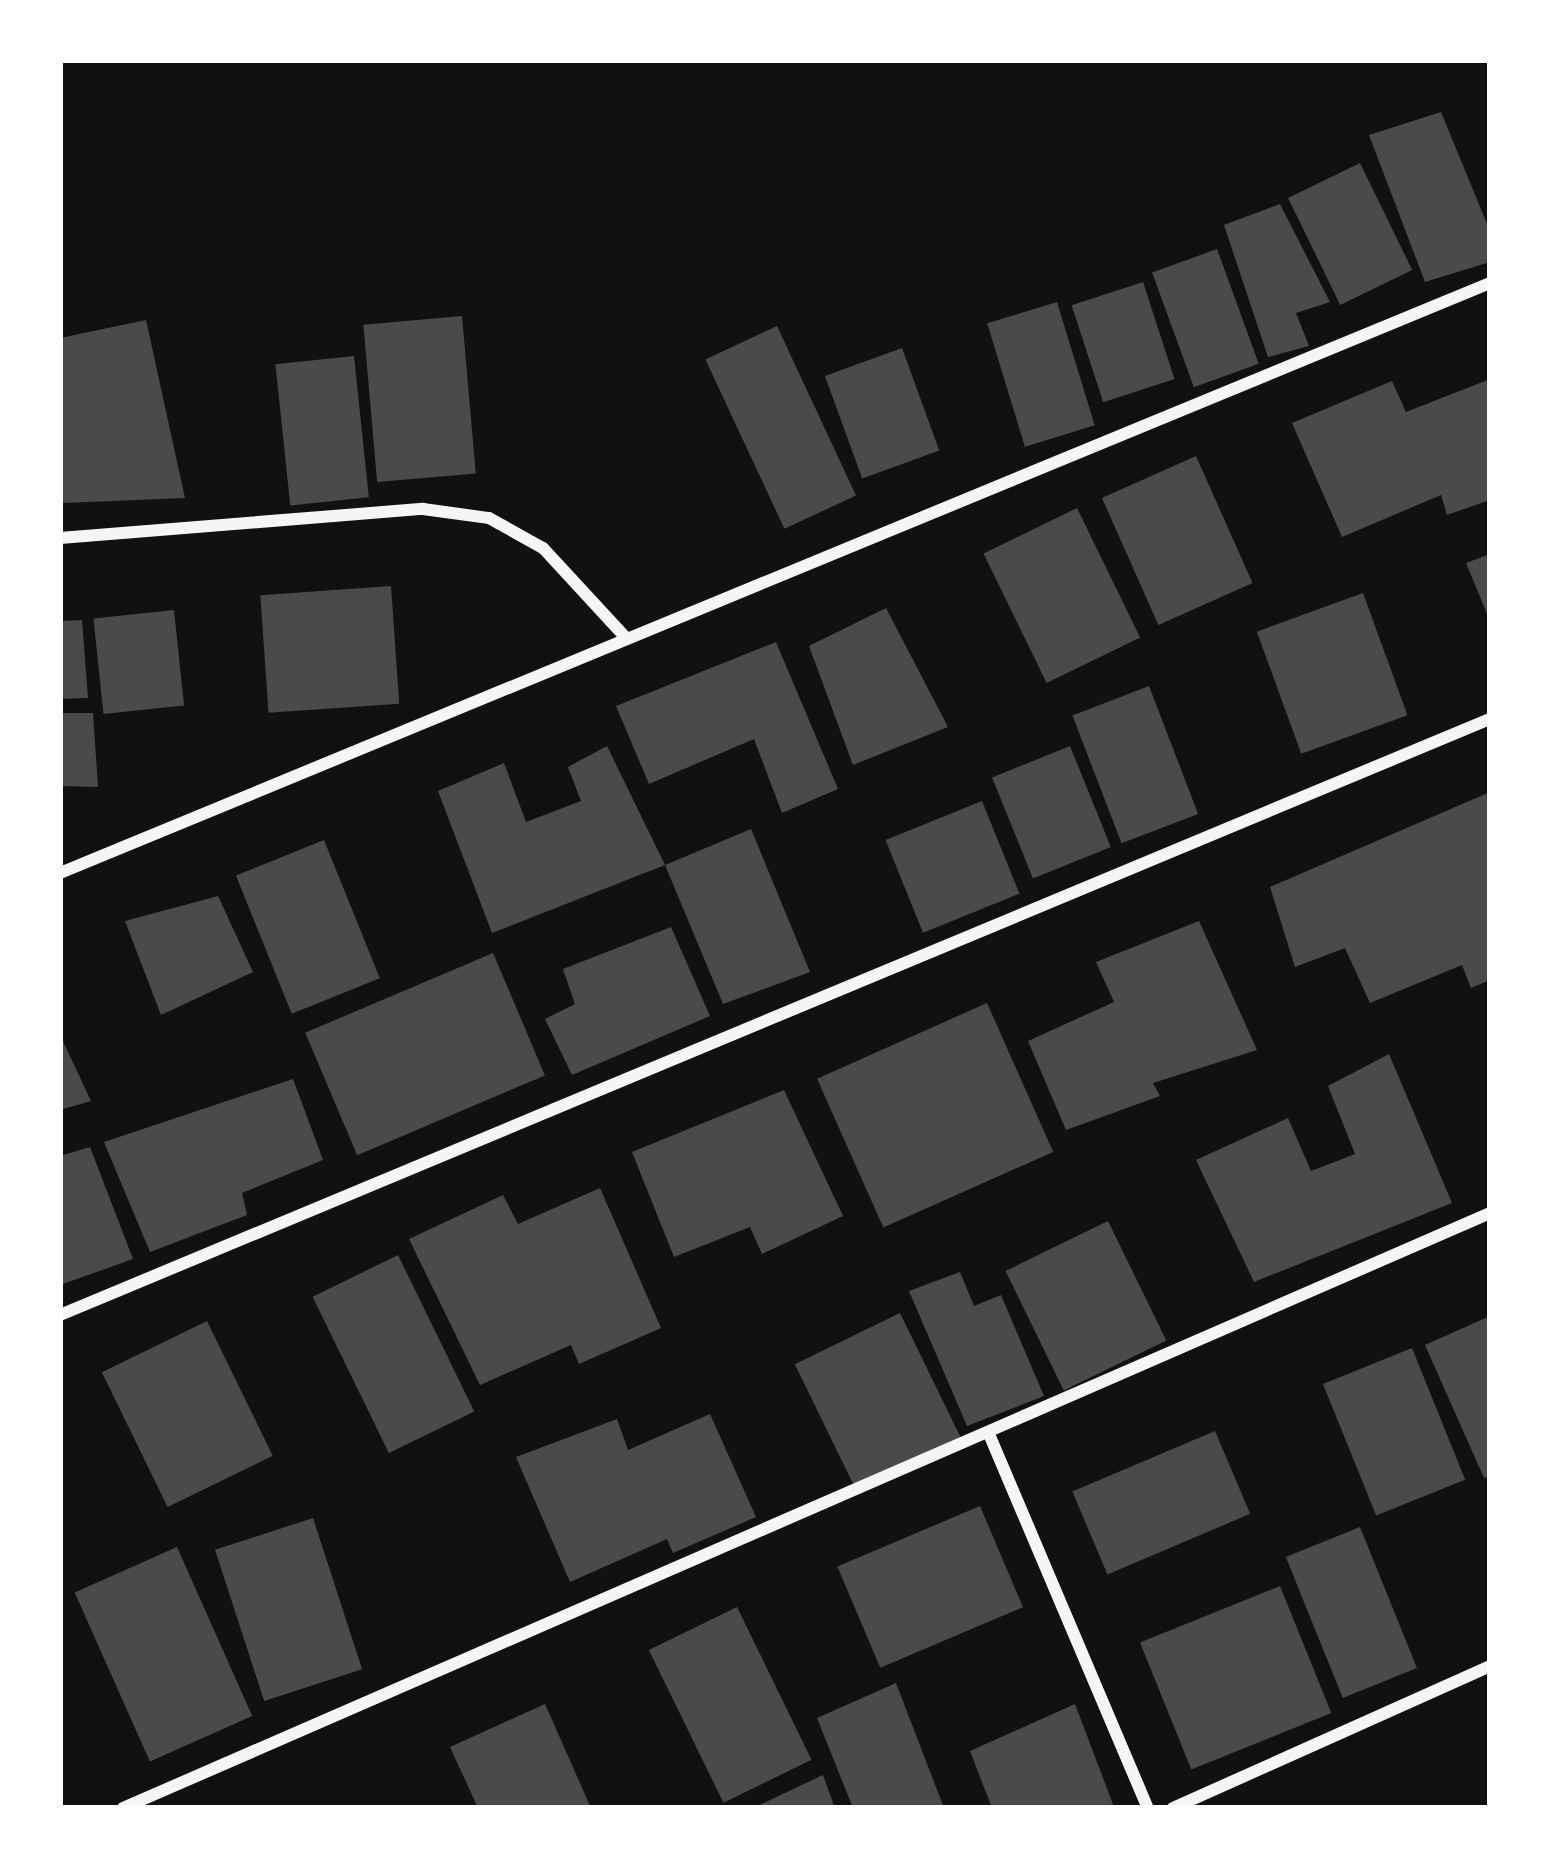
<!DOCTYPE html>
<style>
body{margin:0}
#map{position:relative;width:1550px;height:1868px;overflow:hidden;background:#111;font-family:Poppins,sans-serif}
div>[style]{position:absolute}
.building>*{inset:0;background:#4a4a4a;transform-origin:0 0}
.minor>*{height:12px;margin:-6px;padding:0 6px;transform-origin:6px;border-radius:6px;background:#f5f5f5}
span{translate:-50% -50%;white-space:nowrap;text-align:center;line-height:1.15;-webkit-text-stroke:12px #fff;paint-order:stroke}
.frame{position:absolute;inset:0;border:63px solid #fff;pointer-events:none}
</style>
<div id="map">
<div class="building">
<i style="clip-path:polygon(1441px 112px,1490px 231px,1490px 262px,1425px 282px,1369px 135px)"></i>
<i style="left:1360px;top:163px;width:119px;height:80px;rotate:64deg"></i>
<i style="clip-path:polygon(1280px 204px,1330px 302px,1296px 313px,1309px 346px,1268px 357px,1224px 225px)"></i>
<i style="left:1217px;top:249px;width:122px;height:69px;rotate:70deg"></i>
<i style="left:1143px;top:282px;width:102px;height:75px;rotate:72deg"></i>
<i style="left:1057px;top:302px;width:129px;height:73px;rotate:73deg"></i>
<i style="left:462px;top:316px;width:158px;height:99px;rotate:85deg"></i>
<i style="clip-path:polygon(146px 320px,185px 498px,63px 503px,60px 338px)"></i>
<i style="left:777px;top:326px;width:187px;height:79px;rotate:65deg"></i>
<i style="left:902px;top:348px;width:109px;height:82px;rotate:70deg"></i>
<i style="left:354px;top:356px;width:142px;height:79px;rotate:84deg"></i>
<i style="clip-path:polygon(1490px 379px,1490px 500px,1447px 515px,1441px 495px,1342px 537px,1292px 423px,1392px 381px,1406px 412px)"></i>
<i style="left:1196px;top:456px;width:139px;height:103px;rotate:66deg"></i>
<i style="left:1077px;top:508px;width:144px;height:104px;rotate:64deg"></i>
<i style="clip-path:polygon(1490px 554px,1490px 621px,1466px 563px)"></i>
<i style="left:391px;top:586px;width:118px;height:131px;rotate:86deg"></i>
<i style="left:1363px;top:593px;width:130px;height:113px;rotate:70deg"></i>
<i style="clip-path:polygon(886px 608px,948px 727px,853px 765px,809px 646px)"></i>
<i style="left:174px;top:610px;width:96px;height:81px;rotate:84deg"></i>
<i style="clip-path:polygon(82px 620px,88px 698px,60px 699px,60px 621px)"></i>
<i style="clip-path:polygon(776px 642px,838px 789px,782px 813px,754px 739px,649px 784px,616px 706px)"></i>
<i style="left:1149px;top:686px;width:137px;height:82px;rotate:69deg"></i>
<i style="clip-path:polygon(60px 713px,93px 713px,98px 787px,60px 786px)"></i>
<i style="clip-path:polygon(607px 746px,665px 865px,751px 829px,810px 972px,723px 1004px,665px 865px,492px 933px,438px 791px,504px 763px,526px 822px,581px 801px,568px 767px)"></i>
<i style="left:1070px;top:746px;width:109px;height:84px;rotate:68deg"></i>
<i style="clip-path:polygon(1490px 792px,1490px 980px,1471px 988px,1462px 965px,1370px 1003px,1345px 948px,1295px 967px,1270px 887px)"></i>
<i style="left:982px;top:801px;width:100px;height:104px;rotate:68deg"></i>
<i style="left:324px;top:840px;width:149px;height:95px;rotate:68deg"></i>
<i style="clip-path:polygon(218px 896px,253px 972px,161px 1015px,125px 921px)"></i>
<i style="clip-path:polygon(1199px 921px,1257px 1050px,1153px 1083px,1160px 1096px,1066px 1130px,1028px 1041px,1114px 1002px,1096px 962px)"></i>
<i style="clip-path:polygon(671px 927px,710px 1016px,572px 1075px,545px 1019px,575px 1004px,563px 969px)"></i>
<i style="left:493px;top:953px;width:133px;height:204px;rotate:67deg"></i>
<i style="left:987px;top:1003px;width:163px;height:186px;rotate:66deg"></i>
<i style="clip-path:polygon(60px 1035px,91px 1101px,60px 1110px)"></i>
<i style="clip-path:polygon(1389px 1054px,1452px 1203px,1254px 1282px,1196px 1160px,1288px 1118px,1311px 1171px,1355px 1154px,1328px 1086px)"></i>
<i style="clip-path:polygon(293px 1079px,323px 1160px,242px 1193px,247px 1215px,150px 1252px,104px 1142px)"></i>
<i style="clip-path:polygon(784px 1090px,843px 1216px,762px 1254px,750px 1227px,674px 1257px,632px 1152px)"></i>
<i style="clip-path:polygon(90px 1147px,133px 1259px,60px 1285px,60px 1156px)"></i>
<i style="clip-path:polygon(600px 1188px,661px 1328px,579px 1364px,571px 1345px,480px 1385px,409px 1239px,503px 1195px,518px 1224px)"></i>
<i style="left:1108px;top:1221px;width:133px;height:114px;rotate:64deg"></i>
<i style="left:398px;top:1255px;width:174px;height:95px;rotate:64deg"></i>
<i style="clip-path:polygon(960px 1272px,974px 1306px,1001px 1295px,1044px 1396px,967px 1426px,909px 1291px)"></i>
<i style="left:900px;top:1313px;width:144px;height:117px;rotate:64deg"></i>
<i style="clip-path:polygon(1490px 1316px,1490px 1476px,1484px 1478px,1425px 1345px)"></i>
<i style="left:207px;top:1321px;width:150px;height:117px;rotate:64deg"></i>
<i style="left:1412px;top:1348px;width:142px;height:96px;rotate:68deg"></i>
<i style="clip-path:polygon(710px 1414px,756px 1517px,673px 1553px,667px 1539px,570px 1582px,516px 1457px,617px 1419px,628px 1450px)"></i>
<i style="left:1215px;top:1431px;width:90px;height:155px;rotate:67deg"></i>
<i style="left:980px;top:1506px;width:110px;height:155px;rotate:67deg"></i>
<i style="left:313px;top:1518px;width:159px;height:103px;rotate:72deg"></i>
<i style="left:1360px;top:1527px;width:152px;height:80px;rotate:68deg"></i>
<i style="left:177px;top:1547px;width:185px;height:112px;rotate:66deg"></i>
<i style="left:1280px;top:1586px;width:137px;height:151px;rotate:68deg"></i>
<i style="left:737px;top:1607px;width:170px;height:98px;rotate:64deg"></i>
<i style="clip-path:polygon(896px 1683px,944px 1808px,853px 1808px,817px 1718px)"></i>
<i style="clip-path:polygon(545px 1704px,591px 1808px,478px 1808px,450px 1747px)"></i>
<i style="clip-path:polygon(1075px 1704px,1114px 1807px,992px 1808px,970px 1751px)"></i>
<i style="clip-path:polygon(823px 1775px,835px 1808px,753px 1808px)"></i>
</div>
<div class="minor">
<i style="left:60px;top:538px;width:364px;rotate:-4.6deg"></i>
<i style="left:423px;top:509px;width:67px;rotate:7.8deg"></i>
<i style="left:489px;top:518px;width:62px;rotate:29.1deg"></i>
<i style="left:543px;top:548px;width:122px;rotate:47.3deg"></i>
<i style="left:60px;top:873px;width:1547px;rotate:-22.42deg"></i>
<i style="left:60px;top:1315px;width:1549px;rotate:-22.63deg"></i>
<i style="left:989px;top:1434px;width:406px;rotate:67deg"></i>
<i style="left:123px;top:1808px;width:1491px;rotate:-23.52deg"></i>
<i style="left:1173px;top:1808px;width:347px;rotate:-24.1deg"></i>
</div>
<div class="frame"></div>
</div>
